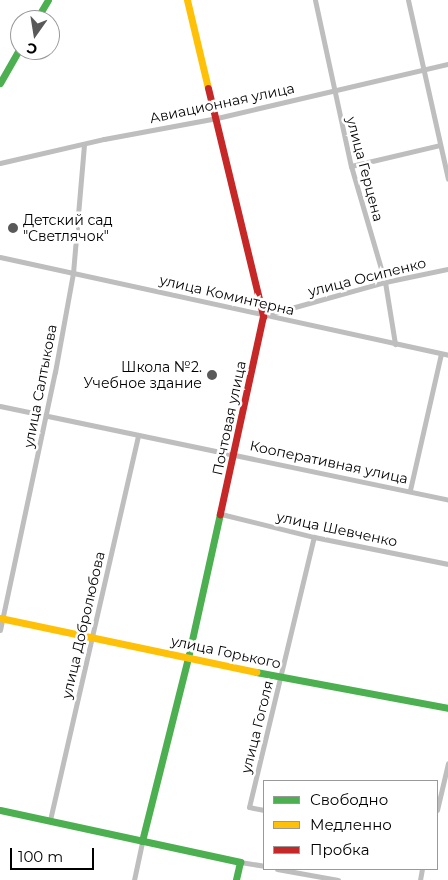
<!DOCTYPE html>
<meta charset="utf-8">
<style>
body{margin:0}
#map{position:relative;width:448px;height:880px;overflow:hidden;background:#fff;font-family:Montserrat,sans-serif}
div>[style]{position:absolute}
.street>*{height:5px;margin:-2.5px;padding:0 2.5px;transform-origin:2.5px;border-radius:2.5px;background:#bebebe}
.fast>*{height:7px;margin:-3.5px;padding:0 3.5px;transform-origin:3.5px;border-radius:3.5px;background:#4caf50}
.slow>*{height:7px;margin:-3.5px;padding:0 3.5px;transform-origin:3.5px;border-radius:3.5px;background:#ffc107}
.jam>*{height:7px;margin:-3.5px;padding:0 3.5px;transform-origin:3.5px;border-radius:3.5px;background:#c62828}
.dots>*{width:14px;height:14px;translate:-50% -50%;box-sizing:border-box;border:2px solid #fff;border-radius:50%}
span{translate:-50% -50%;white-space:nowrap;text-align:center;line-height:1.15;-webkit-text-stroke:5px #fff;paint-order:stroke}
.street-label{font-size:14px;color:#000}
.poi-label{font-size:14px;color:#000}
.left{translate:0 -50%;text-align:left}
.right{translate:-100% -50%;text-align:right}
.legend{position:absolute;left:263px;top:780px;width:175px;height:90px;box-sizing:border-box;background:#fff;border:1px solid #999;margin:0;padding:6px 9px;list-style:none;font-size:15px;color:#000}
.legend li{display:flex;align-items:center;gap:10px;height:25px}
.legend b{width:25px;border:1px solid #999}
.north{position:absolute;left:10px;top:10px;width:50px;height:50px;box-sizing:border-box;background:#fff;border:1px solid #999;border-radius:50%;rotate:193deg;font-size:14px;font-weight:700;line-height:20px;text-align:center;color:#000}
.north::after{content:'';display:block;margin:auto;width:18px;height:22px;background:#595959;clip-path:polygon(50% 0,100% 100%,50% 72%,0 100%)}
.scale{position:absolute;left:10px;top:848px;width:84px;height:22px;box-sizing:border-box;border:2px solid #000;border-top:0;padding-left:6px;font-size:15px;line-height:18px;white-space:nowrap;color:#000;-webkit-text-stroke:4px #fff;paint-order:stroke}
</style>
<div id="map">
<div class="street">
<i style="left:315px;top:0;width:170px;rotate:77.8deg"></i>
<i style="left:351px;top:166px;width:121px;rotate:73.7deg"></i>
<i style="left:385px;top:282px;width:63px;rotate:80.8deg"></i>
<i style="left:408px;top:0;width:183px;rotate:77.4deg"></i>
<i style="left:0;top:163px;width:107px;rotate:-13deg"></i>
<i style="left:104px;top:139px;width:115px;rotate:-10.5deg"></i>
<i style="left:217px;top:118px;width:237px;rotate:-13.2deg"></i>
<i style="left:351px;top:166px;width:91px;rotate:-13.3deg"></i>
<i style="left:0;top:257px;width:459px;rotate:12.3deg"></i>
<i style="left:266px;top:315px;width:123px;rotate:-15.5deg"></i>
<i style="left:385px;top:282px;width:64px;rotate:-11.7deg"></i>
<i style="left:0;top:406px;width:458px;rotate:11.8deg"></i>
<i style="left:410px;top:490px;width:139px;rotate:-77.2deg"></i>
<i style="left:221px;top:514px;width:96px;rotate:13.9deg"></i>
<i style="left:314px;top:537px;width:137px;rotate:11.4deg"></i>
<i style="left:0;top:630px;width:264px;rotate:-78deg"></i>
<i style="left:55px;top:372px;width:101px;rotate:-79.7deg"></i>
<i style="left:73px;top:273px;width:129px;rotate:-85.1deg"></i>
<i style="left:264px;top:810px;width:15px;rotate:-169deg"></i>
<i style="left:249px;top:807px;width:278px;rotate:-76.5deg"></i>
<i style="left:437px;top:810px;width:48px;rotate:-76.8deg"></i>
<i style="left:50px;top:820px;width:395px;rotate:-77.1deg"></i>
<i style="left:240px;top:862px;width:24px;rotate:9deg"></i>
<i style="left:277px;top:869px;width:62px;rotate:10.2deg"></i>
<i style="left:134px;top:880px;width:40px;rotate:-78deg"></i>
<i style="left:420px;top:880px;width:11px;rotate:-80deg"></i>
</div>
<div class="fast">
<i style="left:36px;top:20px;width:23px;rotate:-59deg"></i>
<i style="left:0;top:83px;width:40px;rotate:-60.3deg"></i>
<i style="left:256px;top:672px;width:195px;rotate:10.6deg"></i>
<i style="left:0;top:810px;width:246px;rotate:12.2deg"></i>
<i style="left:240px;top:862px;width:18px;rotate:103deg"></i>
<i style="left:142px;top:841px;width:189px;rotate:-75.9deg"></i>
<i style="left:188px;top:658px;width:148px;rotate:-77.5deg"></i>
</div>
<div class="slow">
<i style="left:187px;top:0;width:90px;rotate:76.6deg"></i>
<i style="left:0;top:618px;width:262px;rotate:11.9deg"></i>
</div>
<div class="jam">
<i style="left:208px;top:88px;width:235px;rotate:76.4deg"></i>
<i style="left:263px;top:316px;width:203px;rotate:102.3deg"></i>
</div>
<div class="dots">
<i style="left:13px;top:228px;background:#595959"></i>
<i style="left:212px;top:375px;background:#595959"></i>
</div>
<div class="street-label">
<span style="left:222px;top:103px;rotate:-12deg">Авиационная улица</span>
<span style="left:365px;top:169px;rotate:75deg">улица Герцена</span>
<span style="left:367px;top:277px;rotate:-14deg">улица Осипенко</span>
<span style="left:227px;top:295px;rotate:13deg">улица Коминтерна</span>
<span style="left:40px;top:386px;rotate:-79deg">улица Салтыкова</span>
<span style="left:229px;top:418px;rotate:-78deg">Почтовая улица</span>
<span style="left:329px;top:462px;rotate:12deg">Кооперативная улица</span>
<span style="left:337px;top:529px;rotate:12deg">улица Шевченко</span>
<span style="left:83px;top:625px;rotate:-77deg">улица Добролюбова</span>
<span style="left:226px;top:652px;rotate:12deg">улица Горького</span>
<span style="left:257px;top:727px;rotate:-76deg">улица Гоголя</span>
</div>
<div class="poi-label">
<span class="left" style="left:23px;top:228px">Детский сад<br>"Светлячок"</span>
<span class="right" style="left:202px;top:375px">Школа №2.<br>Учебное здание</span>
</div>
<ul class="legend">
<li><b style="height:6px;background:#4caf50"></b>Свободно</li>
<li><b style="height:6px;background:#ffc107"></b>Медленно</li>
<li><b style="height:6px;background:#c62828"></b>Пробка</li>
</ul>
<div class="north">С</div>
<div class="scale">100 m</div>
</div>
